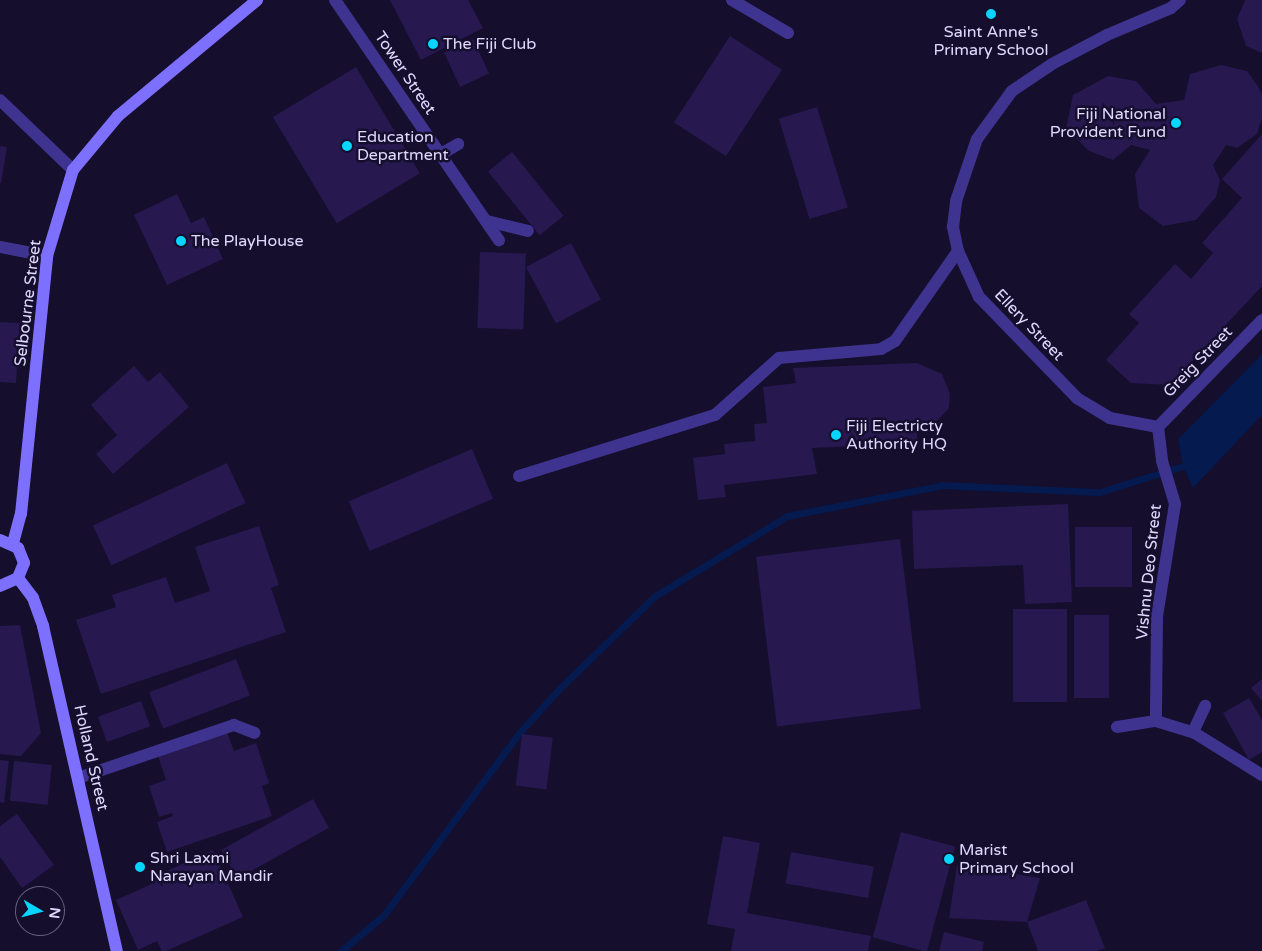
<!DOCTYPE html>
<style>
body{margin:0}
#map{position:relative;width:1262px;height:951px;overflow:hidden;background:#150e2c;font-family:"Varela Round",sans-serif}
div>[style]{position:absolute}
.water>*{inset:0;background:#051a4f}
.stream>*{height:7px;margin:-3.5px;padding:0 3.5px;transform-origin:3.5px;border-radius:3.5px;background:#051a4f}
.building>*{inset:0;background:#271850;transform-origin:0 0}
.service>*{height:12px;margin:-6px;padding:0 6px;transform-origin:6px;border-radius:6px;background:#3e3490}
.minor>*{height:12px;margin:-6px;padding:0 6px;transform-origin:6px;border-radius:6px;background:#3e3490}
.secondary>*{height:12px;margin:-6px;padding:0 6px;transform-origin:6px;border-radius:6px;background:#7e70ff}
.dots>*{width:14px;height:14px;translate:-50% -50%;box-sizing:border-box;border:2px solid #150e2c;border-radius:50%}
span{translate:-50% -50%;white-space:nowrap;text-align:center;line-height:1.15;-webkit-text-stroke:5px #150e2c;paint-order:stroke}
.poi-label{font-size:16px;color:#e0d9ff}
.left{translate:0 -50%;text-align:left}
.right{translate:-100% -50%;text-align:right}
.street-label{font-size:16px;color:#e0d9ff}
.north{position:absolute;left:15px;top:886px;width:50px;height:50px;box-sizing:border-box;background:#150e2c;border:1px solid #665f80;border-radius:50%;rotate:98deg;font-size:14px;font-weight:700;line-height:20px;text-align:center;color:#e0d9ff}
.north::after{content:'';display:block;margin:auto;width:18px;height:22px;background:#05d5ff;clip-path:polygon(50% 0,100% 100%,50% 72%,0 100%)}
</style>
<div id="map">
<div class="water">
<i style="clip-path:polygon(1262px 354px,1262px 415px,1193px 488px,1183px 466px,1178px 439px)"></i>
</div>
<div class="stream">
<i style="left:341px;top:951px;width:56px;rotate:-39.9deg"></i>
<i style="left:384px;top:915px;width:227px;rotate:-53.4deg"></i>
<i style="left:519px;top:733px;width:59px;rotate:-47.7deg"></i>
<i style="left:559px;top:689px;width:134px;rotate:-44.1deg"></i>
<i style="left:655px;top:596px;width:154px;rotate:-31.2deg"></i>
<i style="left:787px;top:516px;width:159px;rotate:-11.2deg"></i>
<i style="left:943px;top:485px;width:157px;rotate:2.6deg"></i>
<i style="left:1100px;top:492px;width:87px;rotate:-17.4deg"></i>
</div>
<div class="building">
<i style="clip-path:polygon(390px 0,468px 0,483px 28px,421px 60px)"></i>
<i style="clip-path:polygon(1245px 0,1262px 0,1262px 53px,1246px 46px,1237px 19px)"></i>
<i style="left:730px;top:36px;width:62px;height:103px;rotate:33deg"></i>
<i style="left:473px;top:39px;width:38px;height:32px;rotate:65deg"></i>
<i style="clip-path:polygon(1221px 65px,1247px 71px,1257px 85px,1262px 94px,1262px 118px,1257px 134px,1237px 148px,1226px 145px,1213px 165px,1220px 180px,1216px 197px,1196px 220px,1163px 226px,1139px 208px,1135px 174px,1150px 150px,1131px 145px,1113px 160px,1089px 151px,1066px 128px,1073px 95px,1108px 76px,1136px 81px,1156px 104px,1184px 100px,1190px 74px)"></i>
<i style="left:356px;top:67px;width:124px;height:97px;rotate:59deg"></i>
<i style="left:817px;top:107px;width:105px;height:40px;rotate:73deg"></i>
<i style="clip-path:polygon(1262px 134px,1262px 286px,1170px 385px,1131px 383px,1106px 360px,1139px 323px,1129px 314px,1175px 264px,1191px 279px,1213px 253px,1202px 243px,1242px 198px,1222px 179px)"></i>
<i style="clip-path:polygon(0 146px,7px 147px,1px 183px,0 183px)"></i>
<i style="left:512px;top:152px;width:82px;height:31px;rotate:51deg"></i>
<i style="clip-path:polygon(177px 194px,191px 223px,204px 217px,223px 259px,167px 285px,134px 215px)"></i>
<i style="left:571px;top:243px;width:64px;height:51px;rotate:62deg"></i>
<i style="left:480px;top:252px;width:46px;height:76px;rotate:2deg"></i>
<i style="clip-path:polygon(0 322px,20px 323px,16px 383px,0 382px)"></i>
<i style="clip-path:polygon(917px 363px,942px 374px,950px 394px,949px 408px,941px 417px,931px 425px,917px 429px,917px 443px,812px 448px,817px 474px,724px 485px,726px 497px,698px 500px,693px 458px,725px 454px,724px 444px,755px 441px,754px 424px,767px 423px,763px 387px,796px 383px,793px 368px)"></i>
<i style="clip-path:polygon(134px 366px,148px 382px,160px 372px,189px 407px,113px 474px,96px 454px,117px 435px,91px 405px)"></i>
<i style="left:472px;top:449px;width:54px;height:134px;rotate:67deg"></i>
<i style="left:227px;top:463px;width:44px;height:148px;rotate:65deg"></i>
<i style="clip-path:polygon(1068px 504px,1072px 602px,1025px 604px,1023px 565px,914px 569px,912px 511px)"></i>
<i style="clip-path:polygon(259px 526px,279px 585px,271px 588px,286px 632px,101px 694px,76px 620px,116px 607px,112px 595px,166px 577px,175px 603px,210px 591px,195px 547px)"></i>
<i style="left:1075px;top:527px;width:57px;height:60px"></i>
<i style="left:900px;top:539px;width:171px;height:145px;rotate:83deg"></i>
<i style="left:1067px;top:609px;width:93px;height:54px;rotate:90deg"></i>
<i style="left:1074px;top:615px;width:35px;height:83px"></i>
<i style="clip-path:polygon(20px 625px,41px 733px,21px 756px,0 754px,0 626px)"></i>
<i style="left:236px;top:659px;width:39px;height:93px;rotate:69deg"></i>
<i style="clip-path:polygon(1262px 679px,1262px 701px,1251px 688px)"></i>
<i style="clip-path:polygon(1249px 698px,1262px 720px,1262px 752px,1249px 760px,1223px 713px)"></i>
<i style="left:141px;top:701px;width:27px;height:46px;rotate:70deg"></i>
<i style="clip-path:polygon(227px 732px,234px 751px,256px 743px,269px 783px,262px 786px,272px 816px,167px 852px,157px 822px,173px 816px,172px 813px,159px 817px,149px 786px,166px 780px,158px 756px)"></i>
<i style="left:522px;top:734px;width:31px;height:52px;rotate:7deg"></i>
<i style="clip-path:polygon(0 760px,9px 761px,4px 803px,0 802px)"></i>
<i style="left:14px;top:761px;width:38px;height:40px;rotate:6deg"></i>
<i style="left:313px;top:799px;width:33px;height:105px;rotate:61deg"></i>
<i style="clip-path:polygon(17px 814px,54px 865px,22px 888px,0 857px,0 826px)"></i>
<i style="left:901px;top:832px;width:56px;height:109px;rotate:15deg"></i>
<i style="clip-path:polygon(723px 836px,760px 843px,747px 913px,871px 936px,868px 951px,731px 951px,735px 929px,707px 924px)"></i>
<i style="clip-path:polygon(213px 850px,243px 917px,166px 951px,162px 951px,157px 941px,138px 950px,116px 900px,152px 884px,149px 879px)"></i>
<i style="left:791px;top:852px;width:84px;height:32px;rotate:10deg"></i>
<i style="clip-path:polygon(957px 865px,1040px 878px,1027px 922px,1086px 900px,1105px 948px,1097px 951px,1038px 951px,1027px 922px,949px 918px)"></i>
<i style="clip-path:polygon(944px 932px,984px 942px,982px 951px,939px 951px)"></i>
</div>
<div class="service">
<i style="left:441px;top:154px;width:20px;rotate:-30deg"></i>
<i style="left:487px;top:221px;width:42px;rotate:13.7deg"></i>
<i style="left:519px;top:476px;width:205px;rotate:-17.3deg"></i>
<i style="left:715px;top:415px;width:86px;rotate:-41.7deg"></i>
<i style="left:779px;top:358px;width:102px;rotate:-5deg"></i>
<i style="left:881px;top:349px;width:16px;rotate:-30deg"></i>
<i style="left:895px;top:341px;width:110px;rotate:-55deg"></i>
<i style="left:1117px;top:727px;width:39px;rotate:-9deg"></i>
<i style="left:1193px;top:732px;width:29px;rotate:-65deg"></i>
<i style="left:78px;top:778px;width:165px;rotate:-18.8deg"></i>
<i style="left:234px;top:725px;width:22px;rotate:21deg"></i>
</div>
<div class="minor">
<i style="left:335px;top:0;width:291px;rotate:55.7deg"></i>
<i style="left:732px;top:0;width:65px;rotate:30.5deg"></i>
<i style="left:0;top:100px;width:101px;rotate:43.8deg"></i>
<i style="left:0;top:247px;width:48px;rotate:10.8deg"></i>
<i style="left:1158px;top:427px;width:49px;rotate:-169.4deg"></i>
<i style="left:1110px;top:418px;width:39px;rotate:-149deg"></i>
<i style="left:1077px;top:398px;width:141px;rotate:-134.1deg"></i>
<i style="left:979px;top:297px;width:51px;rotate:-114.5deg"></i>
<i style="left:958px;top:251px;width:25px;rotate:-102deg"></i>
<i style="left:953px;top:227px;width:26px;rotate:-83deg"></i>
<i style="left:956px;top:201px;width:65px;rotate:-71.3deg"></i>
<i style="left:977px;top:139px;width:59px;rotate:-53.9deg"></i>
<i style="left:1012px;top:91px;width:48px;rotate:-34deg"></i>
<i style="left:1052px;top:64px;width:62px;rotate:-27.8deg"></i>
<i style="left:1107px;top:35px;width:69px;rotate:-22.9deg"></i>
<i style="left:1171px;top:8px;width:12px;rotate:-42deg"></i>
<i style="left:1158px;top:427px;width:34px;rotate:83deg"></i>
<i style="left:1162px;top:461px;width:45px;rotate:73.2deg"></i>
<i style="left:1175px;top:504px;width:114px;rotate:99.1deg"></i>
<i style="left:1157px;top:617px;width:104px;rotate:90.6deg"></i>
<i style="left:1156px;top:721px;width:39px;rotate:17deg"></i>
<i style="left:1193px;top:732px;width:81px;rotate:31.9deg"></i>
<i style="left:1158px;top:427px;width:149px;rotate:-45.8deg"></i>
</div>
<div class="secondary">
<i style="left:0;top:540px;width:20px;rotate:24deg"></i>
<i style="left:18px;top:548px;width:16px;rotate:68deg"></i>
<i style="left:24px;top:563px;width:16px;rotate:112deg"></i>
<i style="left:18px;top:578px;width:20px;rotate:156deg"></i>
<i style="left:13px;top:543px;width:30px;rotate:-75deg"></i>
<i style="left:21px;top:514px;width:259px;rotate:-84.2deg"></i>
<i style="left:47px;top:256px;width:90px;rotate:-73.2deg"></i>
<i style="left:73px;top:170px;width:70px;rotate:-50.2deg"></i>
<i style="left:118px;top:116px;width:181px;rotate:-39.8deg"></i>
<i style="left:18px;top:578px;width:25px;rotate:53deg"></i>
<i style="left:33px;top:598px;width:30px;rotate:70deg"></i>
<i style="left:43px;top:626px;width:333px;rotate:77.2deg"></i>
</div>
<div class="dots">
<i style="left:991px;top:14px;background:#05d5ff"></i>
<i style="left:433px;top:44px;background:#05d5ff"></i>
<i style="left:1176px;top:123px;background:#05d5ff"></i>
<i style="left:347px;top:146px;background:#05d5ff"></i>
<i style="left:181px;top:241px;background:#05d5ff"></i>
<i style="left:836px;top:435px;background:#05d5ff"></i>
<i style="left:949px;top:859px;background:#05d5ff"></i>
<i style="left:140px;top:867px;background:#05d5ff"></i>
</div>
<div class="poi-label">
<span style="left:991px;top:41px">Saint Anne's<br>Primary School</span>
<span class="left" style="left:443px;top:44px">The Fiji Club</span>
<span class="right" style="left:1166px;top:123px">Fiji National<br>Provident Fund</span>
<span class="left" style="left:357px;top:146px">Education<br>Department</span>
<span class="left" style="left:191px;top:241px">The PlayHouse</span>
<span class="left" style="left:846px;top:435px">Fiji Electricty<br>Authority HQ</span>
<span class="left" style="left:959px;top:859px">Marist<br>Primary School</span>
<span class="left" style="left:150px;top:867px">Shri Laxmi<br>Narayan Mandir</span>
</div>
<div class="street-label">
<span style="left:405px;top:73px;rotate:56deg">Tower Street</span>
<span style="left:28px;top:303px;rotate:-83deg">Selbourne Street</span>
<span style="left:1029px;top:325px;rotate:46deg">Ellery Street</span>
<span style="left:1198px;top:362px;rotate:-46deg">Greig Street</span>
<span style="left:1149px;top:572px;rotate:-84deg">Vishnu Deo Street</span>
<span style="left:91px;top:758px;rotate:77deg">Holland Street</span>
</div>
<div class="north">N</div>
</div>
